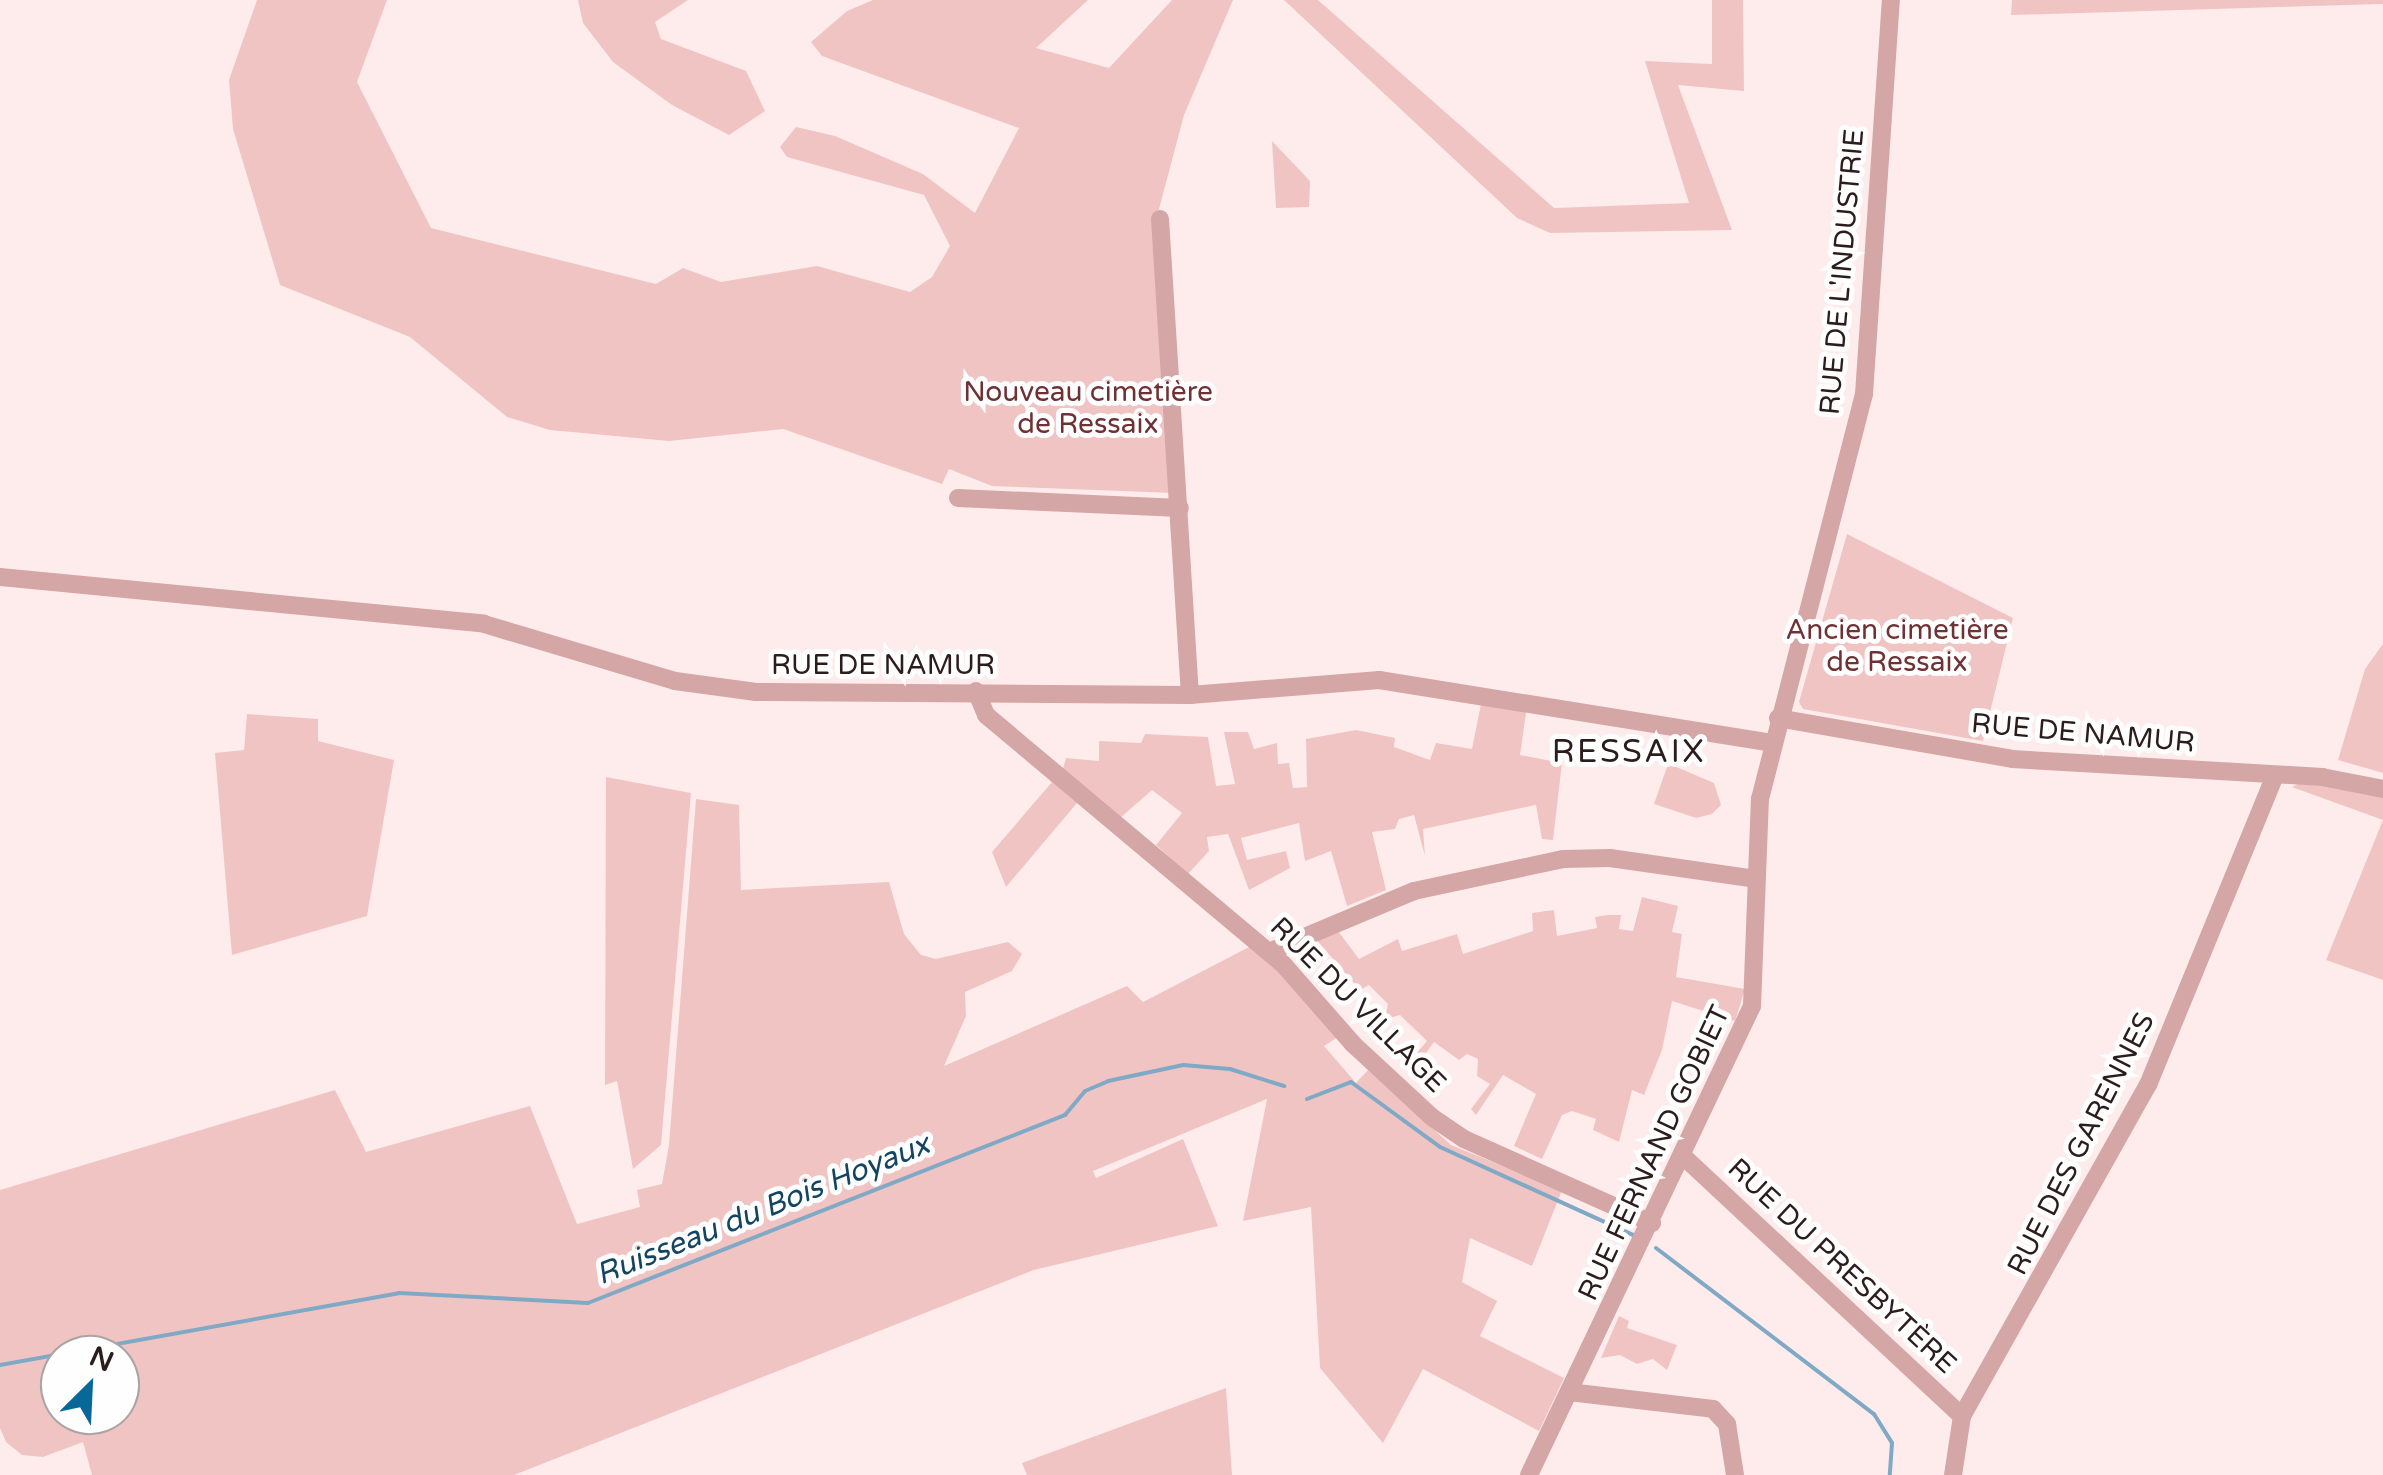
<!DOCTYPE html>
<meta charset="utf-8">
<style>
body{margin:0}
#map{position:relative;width:2383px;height:1475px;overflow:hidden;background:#feecec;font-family:"Varela Round",sans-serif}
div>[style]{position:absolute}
.green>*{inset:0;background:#f1c4c4}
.stream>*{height:4px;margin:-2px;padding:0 2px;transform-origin:2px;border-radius:2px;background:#80a9c5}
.minor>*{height:18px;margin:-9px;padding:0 9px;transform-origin:9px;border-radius:9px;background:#d4a6a5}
span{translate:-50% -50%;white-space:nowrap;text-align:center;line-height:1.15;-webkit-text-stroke:10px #fefefe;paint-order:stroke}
.street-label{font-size:28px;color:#2c1d1d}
.park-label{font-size:28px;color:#703134}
.water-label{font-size:30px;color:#134562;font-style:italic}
.quarter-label{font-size:32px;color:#2c1d1d;letter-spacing:2.5px}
.north{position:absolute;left:40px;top:1335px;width:100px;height:100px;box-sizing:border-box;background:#fefefe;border:2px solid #aaa4a4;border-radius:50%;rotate:24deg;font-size:28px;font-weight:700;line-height:40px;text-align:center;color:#2c1d1d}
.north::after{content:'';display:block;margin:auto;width:35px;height:45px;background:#086897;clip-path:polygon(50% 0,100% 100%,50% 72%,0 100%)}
</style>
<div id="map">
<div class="green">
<i style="clip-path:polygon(257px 0,387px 0,357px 82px,431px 228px,656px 284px,683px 268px,721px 282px,817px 266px,910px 292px,932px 277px,950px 246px,924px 195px,787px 157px,780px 147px,796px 127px,835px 136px,923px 174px,975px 213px,1019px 128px,822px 56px,811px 42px,847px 11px,873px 0,1088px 0,1036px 48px,1109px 68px,1172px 0,1233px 0,1184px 115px,1155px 224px,1174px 493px,992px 486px,949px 469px,942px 484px,783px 429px,669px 441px,550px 430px,507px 417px,410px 337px,280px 285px,233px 129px,229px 80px)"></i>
<i style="clip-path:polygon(578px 0,688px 0,655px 22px,661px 39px,746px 71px,765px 111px,729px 135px,672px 105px,613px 62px,583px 23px)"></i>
<i style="clip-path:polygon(1284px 0,1318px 0,1554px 208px,1689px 203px,1645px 61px,1712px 64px,1712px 0,1743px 0,1744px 91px,1678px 85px,1732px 230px,1550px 233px,1517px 218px)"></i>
<i style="clip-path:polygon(2012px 0,2383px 0,2383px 4px,2011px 15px)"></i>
<i style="clip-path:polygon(1272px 141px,1310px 181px,1309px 207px,1276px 208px)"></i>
<i style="clip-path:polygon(1847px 534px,2013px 618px,1983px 741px,1803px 709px,1799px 702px)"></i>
<i style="clip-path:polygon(2383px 644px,2383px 773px,2338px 760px,2365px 669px)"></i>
<i style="clip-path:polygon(1482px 699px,1527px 706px,1520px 755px,1562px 763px,1553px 840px,1542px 839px,1536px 805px,1423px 829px,1425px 856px,1414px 815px,1399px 819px,1395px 829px,1372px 832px,1386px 890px,1347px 906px,1331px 851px,1305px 861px,1299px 823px,1241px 838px,1247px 860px,1286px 851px,1290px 868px,1249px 890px,1228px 834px,1207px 837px,1209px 851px,1188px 874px,1156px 845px,1182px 813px,1152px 790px,1119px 819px,1062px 772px,1066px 758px,1099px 761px,1099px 741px,1141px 743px,1145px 734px,1208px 737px,1216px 786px,1235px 784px,1224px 732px,1248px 732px,1254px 749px,1277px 743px,1278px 764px,1289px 763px,1293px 788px,1307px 787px,1306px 739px,1356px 730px,1395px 738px,1394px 747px,1430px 760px,1436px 743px,1472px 749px)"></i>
<i style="clip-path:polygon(247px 714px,318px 719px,318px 741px,394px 760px,367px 916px,232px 955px,215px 753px,244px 750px)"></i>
<i style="clip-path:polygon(1674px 766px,1714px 783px,1721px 805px,1712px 814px,1696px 818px,1654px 804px,1667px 767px)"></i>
<i style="clip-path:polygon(606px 777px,691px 793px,661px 1145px,633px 1169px,617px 1081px,605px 1085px)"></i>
<i style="clip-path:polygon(2306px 780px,2383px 796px,2383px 820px,2292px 787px)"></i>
<i style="clip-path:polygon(1052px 782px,1077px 803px,1006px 887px,992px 852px)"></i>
<i style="clip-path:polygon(evenodd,696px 799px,739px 805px,741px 890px,889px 882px,904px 934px,921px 955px,936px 959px,1008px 942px,1022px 954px,1012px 971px,965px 992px,966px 1016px,944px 1066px,1127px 986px,1143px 1002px,1253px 945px,1266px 953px,1338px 1037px,1324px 1046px,1356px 1083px,1368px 1070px,1451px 1145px,1562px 1190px,1532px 1266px,1470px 1238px,1462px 1282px,1497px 1301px,1480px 1336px,1564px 1378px,1539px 1431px,1423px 1369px,1383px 1443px,1320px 1368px,1311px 1207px,1243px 1221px,1267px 1099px,1093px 1171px,1096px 1178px,1183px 1139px,1218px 1226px,1034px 1270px,514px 1475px,92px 1475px,83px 1442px,43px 1457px,22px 1455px,6px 1442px,0 1428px,0 1190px,335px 1090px,366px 1152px,530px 1106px,577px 1224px,640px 1207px,637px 1190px,662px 1184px,669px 1145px,696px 799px,60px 1355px,120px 1355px,120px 1415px,60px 1415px,60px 1355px)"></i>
<i style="clip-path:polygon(2383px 820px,2383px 980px,2326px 960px)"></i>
<i style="clip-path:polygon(1642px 897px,1678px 906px,1672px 932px,1682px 934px,1676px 977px,1745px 989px,1735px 1021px,1672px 1001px,1662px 1050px,1644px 1095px,1632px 1090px,1619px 1142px,1593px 1130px,1596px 1119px,1572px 1111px,1562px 1115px,1542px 1159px,1514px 1146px,1536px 1094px,1503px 1075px,1476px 1115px,1471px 1109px,1490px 1084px,1477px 1076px,1478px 1059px,1467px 1054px,1459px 1060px,1434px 1042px,1414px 1069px,1409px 1062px,1427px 1041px,1400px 1015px,1385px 1019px,1388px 1004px,1369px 985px,1360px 990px,1314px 937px,1335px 927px,1359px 959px,1398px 939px,1402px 951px,1457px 934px,1463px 954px,1533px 931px,1532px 913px,1554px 910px,1557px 936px,1597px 928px,1595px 917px,1607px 915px,1621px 915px,1619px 929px,1633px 931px)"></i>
<i style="clip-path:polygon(1619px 1316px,1629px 1321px,1627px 1328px,1677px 1345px,1667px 1370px,1653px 1359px,1637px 1364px,1620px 1355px,1601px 1358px)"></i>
<i style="clip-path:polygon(1226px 1388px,1232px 1475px,1027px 1475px,1022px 1463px)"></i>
</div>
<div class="stream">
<i style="left:1307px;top:1099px;width:47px;rotate:-21.1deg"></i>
<i style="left:1351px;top:1082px;width:110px;rotate:36.1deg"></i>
<i style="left:1440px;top:1147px;width:212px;rotate:24.5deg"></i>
<i style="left:1656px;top:1248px;width:274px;rotate:37.3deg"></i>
<i style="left:1874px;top:1414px;width:34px;rotate:58deg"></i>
<i style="left:1892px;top:1443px;width:32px;rotate:94deg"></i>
<i style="left:0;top:1365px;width:405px;rotate:-10.2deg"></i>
<i style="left:399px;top:1293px;width:189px;rotate:3deg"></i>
<i style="left:588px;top:1303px;width:513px;rotate:-21.51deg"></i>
<i style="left:1065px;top:1115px;width:31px;rotate:-50deg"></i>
<i style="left:1085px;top:1091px;width:25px;rotate:-23deg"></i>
<i style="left:1108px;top:1081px;width:77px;rotate:-12deg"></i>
<i style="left:1183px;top:1065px;width:47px;rotate:4.9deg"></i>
<i style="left:1230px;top:1069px;width:57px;rotate:17.5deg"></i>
</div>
<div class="minor">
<i style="left:1160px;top:219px;width:477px;rotate:86.4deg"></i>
<i style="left:958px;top:498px;width:222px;rotate:2.6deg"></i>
<i style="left:0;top:577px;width:486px;rotate:5.5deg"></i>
<i style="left:484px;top:624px;width:199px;rotate:16.6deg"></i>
<i style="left:675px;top:681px;width:82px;rotate:7.7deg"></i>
<i style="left:756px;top:692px;width:434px;rotate:0.4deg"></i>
<i style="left:1190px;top:695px;width:190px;rotate:-4.5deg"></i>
<i style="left:1379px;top:680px;width:398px;rotate:9.1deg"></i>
<i style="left:976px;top:691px;width:26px;rotate:67deg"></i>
<i style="left:986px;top:715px;width:388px;rotate:40deg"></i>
<i style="left:1283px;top:964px;width:106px;rotate:48.8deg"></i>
<i style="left:1353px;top:1044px;width:109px;rotate:42.8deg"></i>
<i style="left:1433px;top:1118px;width:37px;rotate:34deg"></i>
<i style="left:1464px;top:1139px;width:206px;rotate:24.1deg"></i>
<i style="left:1778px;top:718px;width:238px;rotate:9.9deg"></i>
<i style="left:2012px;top:759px;width:311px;rotate:3.3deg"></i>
<i style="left:2322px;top:777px;width:62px;rotate:11.1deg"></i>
<i style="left:1269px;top:952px;width:157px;rotate:-22.8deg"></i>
<i style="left:1414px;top:891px;width:152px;rotate:-12.1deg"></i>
<i style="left:1563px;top:859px;width:47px;rotate:-1.2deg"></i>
<i style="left:1610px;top:858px;width:147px;rotate:8.2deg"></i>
<i style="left:1684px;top:1157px;width:380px;rotate:43deg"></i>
<i style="left:1569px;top:1392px;width:145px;rotate:6.7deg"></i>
<i style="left:1713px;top:1409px;width:21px;rotate:47deg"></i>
<i style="left:1727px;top:1424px;width:52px;rotate:81.1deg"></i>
<i style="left:1529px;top:1475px;width:519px;rotate:-64.57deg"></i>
<i style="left:1752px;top:1006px;width:207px;rotate:-87.8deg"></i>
<i style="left:1760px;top:799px;width:418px;rotate:-75.6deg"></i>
<i style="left:1864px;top:394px;width:395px;rotate:-86.1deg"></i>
<i style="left:1953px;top:1475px;width:60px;rotate:-81.3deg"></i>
<i style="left:1962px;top:1416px;width:380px;rotate:-60.7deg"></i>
<i style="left:2148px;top:1085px;width:334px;rotate:-67.7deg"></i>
</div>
<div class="street-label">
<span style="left:1842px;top:272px;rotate:-85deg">RUE DE L'INDUSTRIE</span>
<span style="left:883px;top:665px">RUE DE NAMUR</span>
<span style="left:2083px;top:733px;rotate:5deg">RUE DE NAMUR</span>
<span style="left:1358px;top:1005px;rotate:45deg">RUE DU VILLAGE</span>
<span style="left:2081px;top:1144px;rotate:-63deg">RUE DES GARENNES</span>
<span style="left:1654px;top:1153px;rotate:-65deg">RUE FERNAND GOBIET</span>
<span style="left:1842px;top:1266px;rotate:43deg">RUE DU PRESBYTÈRE</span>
</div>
<div class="park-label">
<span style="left:1088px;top:408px">Nouveau cimetière<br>de Ressaix</span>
<span style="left:1897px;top:646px">Ancien cimetière<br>de Ressaix</span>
</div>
<div class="water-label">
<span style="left:763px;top:1210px;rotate:-22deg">Ruisseau du Bois Hoyaux</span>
</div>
<div class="quarter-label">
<span style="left:1629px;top:752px">RESSAIX</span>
</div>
<div class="north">N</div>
</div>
